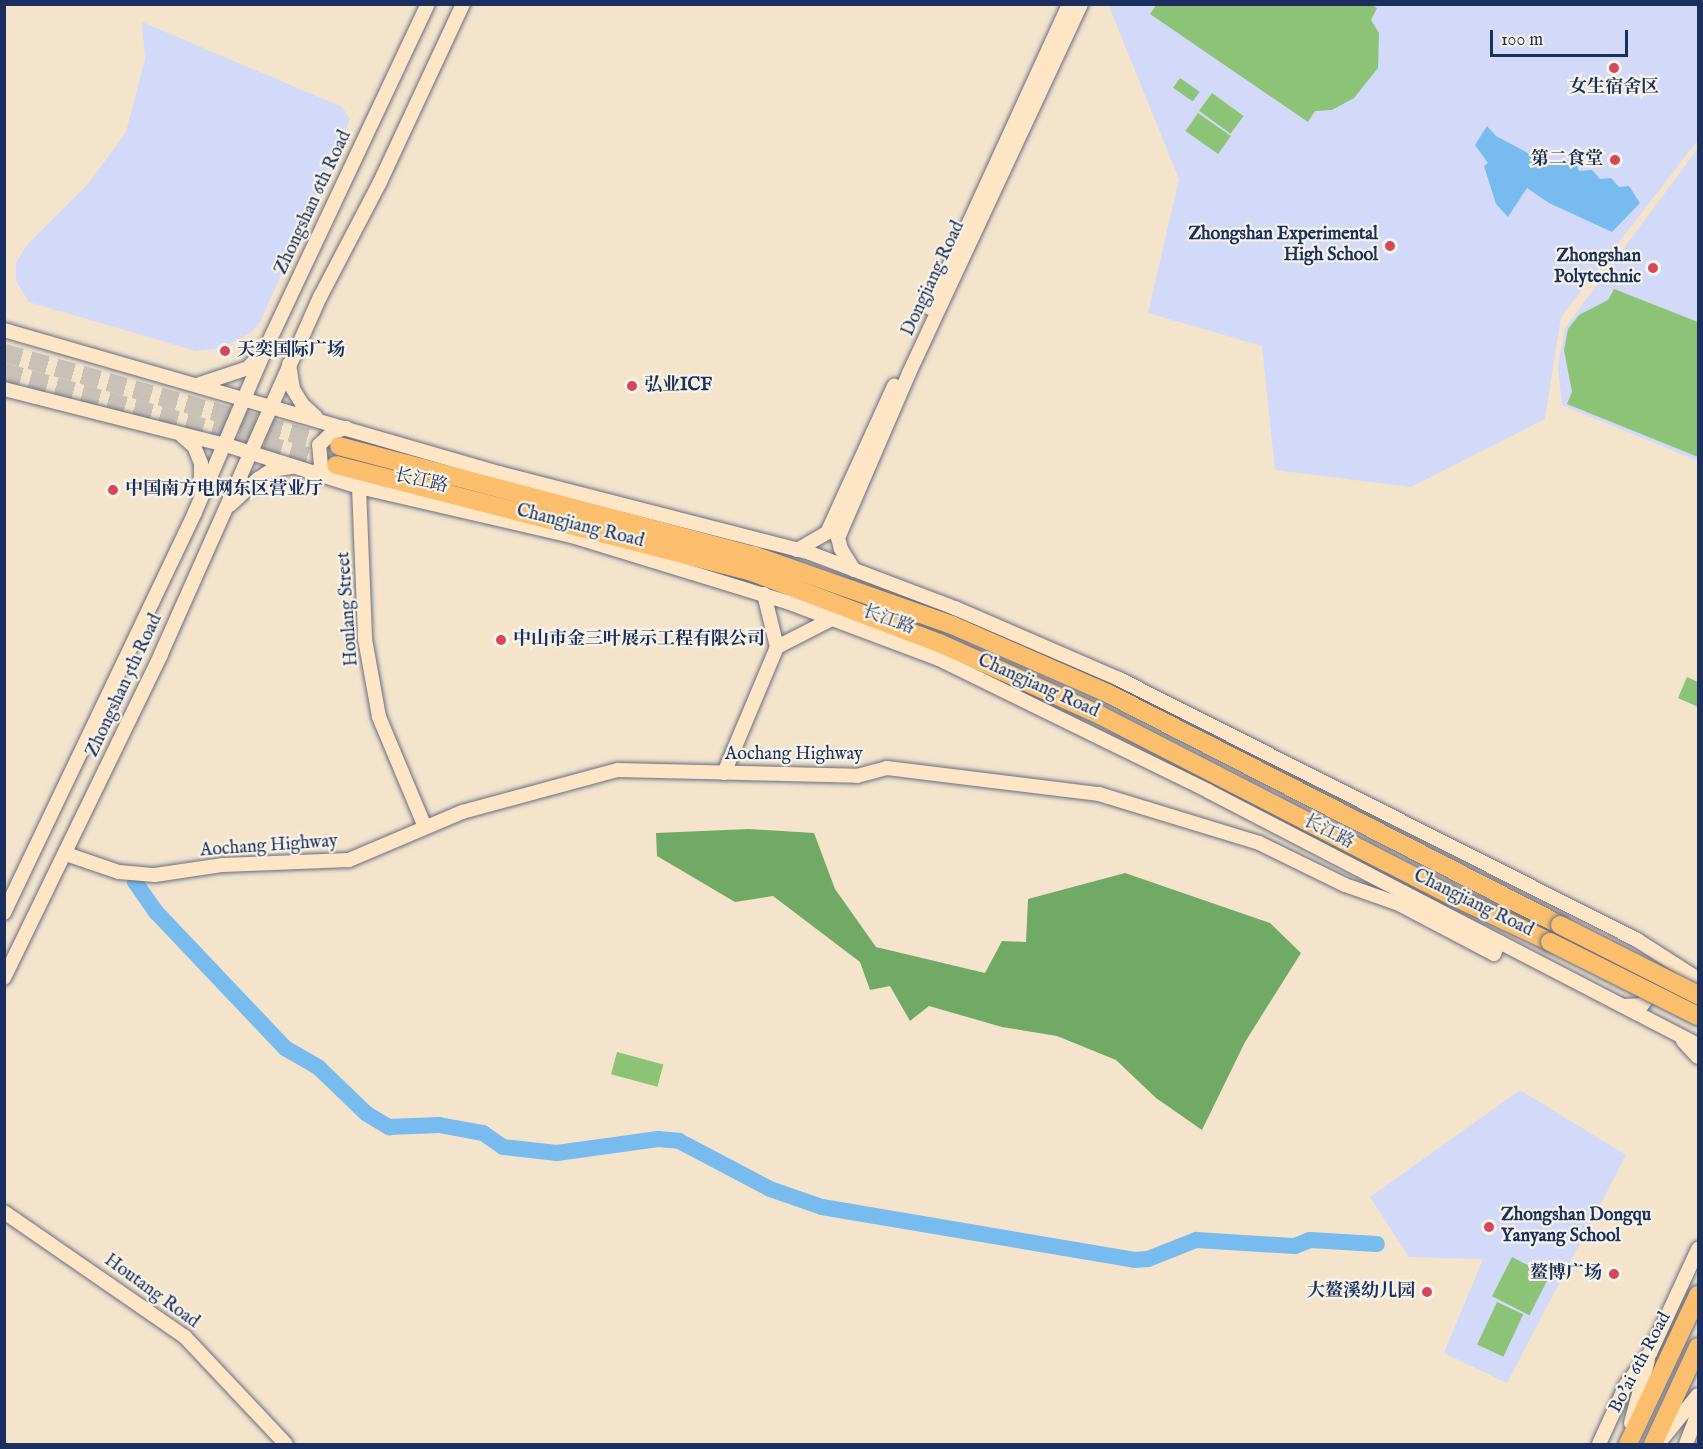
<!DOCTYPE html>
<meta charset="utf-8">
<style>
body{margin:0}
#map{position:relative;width:1703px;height:1449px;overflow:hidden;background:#f4e4cc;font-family:"IM FELL English","Noto Serif SC",serif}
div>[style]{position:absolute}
.built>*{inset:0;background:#d2d9f9}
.green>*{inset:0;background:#8cc376;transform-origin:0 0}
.forest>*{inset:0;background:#71a967}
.water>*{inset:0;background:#78bbee}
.river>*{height:16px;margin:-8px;padding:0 8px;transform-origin:8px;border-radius:8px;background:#78bbee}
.highway-tunnel>*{height:18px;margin-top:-9px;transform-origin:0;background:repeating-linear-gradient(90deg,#c9c0b6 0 18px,transparent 0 27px)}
.roads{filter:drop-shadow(0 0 2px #676e84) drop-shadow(0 0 2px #676e84)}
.secondary>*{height:14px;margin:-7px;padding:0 7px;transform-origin:7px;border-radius:7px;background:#fde5c5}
.highway>*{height:18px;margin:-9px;padding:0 9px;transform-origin:9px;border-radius:9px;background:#fabe6d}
.bridges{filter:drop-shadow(0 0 2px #676e84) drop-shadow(0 0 2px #676e84)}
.highway-bridge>*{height:18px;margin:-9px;padding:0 9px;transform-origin:9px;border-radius:9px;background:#fabe6d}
.dots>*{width:16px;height:16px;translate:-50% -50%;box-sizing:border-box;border:3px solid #f7f3e8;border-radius:50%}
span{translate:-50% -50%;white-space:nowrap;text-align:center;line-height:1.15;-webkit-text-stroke:4.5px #f7f3e8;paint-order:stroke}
.poi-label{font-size:18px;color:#1b2f5e;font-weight:700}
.right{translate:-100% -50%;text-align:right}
.left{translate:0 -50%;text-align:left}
.street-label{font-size:18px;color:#1b2f5e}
.frame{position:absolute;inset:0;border:6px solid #1b2f5e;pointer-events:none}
.scale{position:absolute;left:1490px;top:30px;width:138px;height:27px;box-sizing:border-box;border:3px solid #1b2f5e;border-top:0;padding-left:8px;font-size:18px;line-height:21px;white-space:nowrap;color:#1b2f5e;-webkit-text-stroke:4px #f7f3e8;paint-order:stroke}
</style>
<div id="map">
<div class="built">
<i style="clip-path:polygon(1108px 4px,1698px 5px,1698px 140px,1561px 317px,1545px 419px,1411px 487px,1275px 470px,1262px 346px,1148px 313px,1179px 179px)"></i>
<i style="clip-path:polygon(142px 22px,342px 107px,350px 119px,261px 320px,252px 332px,221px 348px,196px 351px,29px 302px,16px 281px,16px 263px,26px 246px,89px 183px,126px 132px,145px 59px)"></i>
<i style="clip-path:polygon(1698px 148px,1698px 461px,1562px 405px,1558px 366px,1565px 328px)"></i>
<i style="clip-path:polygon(1520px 1090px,1626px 1155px,1507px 1383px,1444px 1353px,1483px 1259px,1409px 1257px,1370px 1197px)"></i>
</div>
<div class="green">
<i style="clip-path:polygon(1157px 4px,1372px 5px,1377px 8px,1371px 20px,1379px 33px,1378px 68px,1354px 98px,1332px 110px,1315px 111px,1308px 122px,1150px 14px)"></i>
<i style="left:1180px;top:78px;width:24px;height:12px;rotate:35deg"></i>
<i style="left:1212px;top:93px;width:39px;height:22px;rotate:36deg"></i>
<i style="left:1198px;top:113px;width:40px;height:22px;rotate:35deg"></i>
<i style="clip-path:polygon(1614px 289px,1698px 322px,1698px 457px,1567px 404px,1572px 392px,1564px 350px,1568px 329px,1579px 315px,1608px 300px)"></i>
<i style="clip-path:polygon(1687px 677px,1698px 682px,1698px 707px,1678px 698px)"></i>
<i style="left:617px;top:1052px;width:48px;height:23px;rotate:15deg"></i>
<i style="left:1512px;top:1257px;width:42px;height:44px;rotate:27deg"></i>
<i style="left:1497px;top:1302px;width:29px;height:47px;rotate:25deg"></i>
</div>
<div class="forest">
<i style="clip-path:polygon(749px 829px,814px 833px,835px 889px,876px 947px,985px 973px,1002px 941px,1026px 942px,1028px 899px,1125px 873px,1270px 923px,1301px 953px,1245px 1042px,1202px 1130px,1156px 1098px,1116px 1060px,1057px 1036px,1002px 1027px,929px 1006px,910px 1021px,890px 986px,870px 990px,860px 962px,773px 896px,735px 902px,657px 856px,656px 833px)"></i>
</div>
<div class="water">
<i style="clip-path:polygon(1487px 126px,1496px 136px,1539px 159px,1557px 164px,1562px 160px,1575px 161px,1579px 171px,1592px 170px,1600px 179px,1611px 178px,1619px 187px,1629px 186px,1640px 203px,1612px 232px,1549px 203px,1527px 188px,1508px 217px,1496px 204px,1484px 166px,1488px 163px,1475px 145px)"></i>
</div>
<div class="river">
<i style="left:135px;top:882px;width:38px;rotate:55deg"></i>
<i style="left:157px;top:913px;width:186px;rotate:46.5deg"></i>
<i style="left:285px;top:1048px;width:39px;rotate:30deg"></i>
<i style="left:319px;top:1068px;width:66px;rotate:43.8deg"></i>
<i style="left:367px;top:1114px;width:26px;rotate:31deg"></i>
<i style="left:389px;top:1127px;width:50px;rotate:-2.3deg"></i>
<i style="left:439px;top:1125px;width:45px;rotate:10.3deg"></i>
<i style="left:483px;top:1133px;width:24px;rotate:35deg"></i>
<i style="left:503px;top:1147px;width:54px;rotate:6.3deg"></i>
<i style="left:557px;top:1153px;width:102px;rotate:-7.9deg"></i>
<i style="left:658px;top:1139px;width:21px;rotate:5deg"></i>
<i style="left:679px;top:1141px;width:103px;rotate:27.8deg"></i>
<i style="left:770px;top:1189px;width:55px;rotate:19.1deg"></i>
<i style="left:822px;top:1207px;width:317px;rotate:9.6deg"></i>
<i style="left:1135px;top:1260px;width:13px;rotate:-4deg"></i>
<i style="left:1148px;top:1259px;width:52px;rotate:-21.6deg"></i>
<i style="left:1196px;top:1240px;width:99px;rotate:3.5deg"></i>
<i style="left:1295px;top:1246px;width:16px;rotate:-22deg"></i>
<i style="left:1310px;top:1240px;width:67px;rotate:3.4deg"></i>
</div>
<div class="highway-tunnel">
<i style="left:4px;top:353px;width:347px;rotate:15.6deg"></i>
<i style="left:4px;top:372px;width:344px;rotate:15.5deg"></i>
</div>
<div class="roads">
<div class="secondary">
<i style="left:930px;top:308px;width:334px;rotate:-65.4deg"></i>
<i style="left:4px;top:330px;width:515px;rotate:16.11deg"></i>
<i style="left:499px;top:473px;width:321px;rotate:14.4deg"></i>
<i style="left:810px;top:553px;width:155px;rotate:20.8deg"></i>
<i style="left:955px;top:608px;width:179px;rotate:23.4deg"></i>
<i style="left:1119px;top:679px;width:580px;rotate:26.74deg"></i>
<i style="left:1637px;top:940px;width:72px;rotate:32.6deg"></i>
<i style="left:289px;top:364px;width:25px;rotate:81deg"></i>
<i style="left:293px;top:389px;width:17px;rotate:59deg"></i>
<i style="left:302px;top:404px;width:19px;rotate:43deg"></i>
<i style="left:200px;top:384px;width:51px;rotate:-18.4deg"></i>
<i style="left:248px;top:368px;width:18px;rotate:-47deg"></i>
<i style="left:4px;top:389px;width:229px;rotate:14.2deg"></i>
<i style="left:226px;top:445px;width:139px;rotate:17.5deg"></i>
<i style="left:359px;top:487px;width:219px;rotate:13deg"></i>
<i style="left:572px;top:536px;width:225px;rotate:17.1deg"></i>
<i style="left:787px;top:602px;width:162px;rotate:20.6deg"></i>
<i style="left:939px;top:659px;width:300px;rotate:26.1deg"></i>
<i style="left:1208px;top:791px;width:552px;rotate:27.4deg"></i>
<i style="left:182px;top:436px;width:16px;rotate:40deg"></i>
<i style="left:194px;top:446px;width:18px;rotate:68deg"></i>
<i style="left:201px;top:463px;width:28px;rotate:90deg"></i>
<i style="left:329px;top:477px;width:14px;rotate:-126deg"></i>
<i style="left:321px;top:466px;width:21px;rotate:-95deg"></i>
<i style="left:319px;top:445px;width:19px;rotate:-43deg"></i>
<i style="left:333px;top:432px;width:14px;rotate:-17deg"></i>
<i style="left:359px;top:487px;width:152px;rotate:87.7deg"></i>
<i style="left:365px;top:639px;width:79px;rotate:79.8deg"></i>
<i style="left:379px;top:717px;width:119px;rotate:67.3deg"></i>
<i style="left:230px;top:505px;width:38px;rotate:-43deg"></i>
<i style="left:258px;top:479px;width:17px;rotate:-33deg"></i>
<i style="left:272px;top:470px;width:19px;rotate:-9deg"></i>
<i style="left:797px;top:550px;width:34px;rotate:-30deg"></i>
<i style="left:827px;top:533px;width:162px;rotate:-65.5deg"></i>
<i style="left:854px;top:570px;width:25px;rotate:-122deg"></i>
<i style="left:841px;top:549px;width:11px;rotate:-105deg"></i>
<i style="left:838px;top:538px;width:180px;rotate:-66.7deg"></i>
<i style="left:909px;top:373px;width:407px;rotate:-65deg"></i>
<i style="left:764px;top:594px;width:55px;rotate:76.2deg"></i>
<i style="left:724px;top:773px;width:137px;rotate:-67.2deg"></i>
<i style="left:777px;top:647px;width:62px;rotate:-27deg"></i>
<i style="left:66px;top:854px;width:56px;rotate:18.8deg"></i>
<i style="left:119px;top:872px;width:36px;rotate:5deg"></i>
<i style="left:155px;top:875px;width:69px;rotate:-8.4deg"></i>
<i style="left:223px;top:865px;width:126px;rotate:-2.3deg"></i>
<i style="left:349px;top:860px;width:123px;rotate:-23deg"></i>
<i style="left:462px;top:812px;width:162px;rotate:-15.1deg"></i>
<i style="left:618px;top:770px;width:239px;rotate:1.4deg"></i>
<i style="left:857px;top:776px;width:31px;rotate:-15deg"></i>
<i style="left:887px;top:768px;width:214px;rotate:7deg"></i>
<i style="left:1099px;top:794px;width:167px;rotate:17deg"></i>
<i style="left:1259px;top:843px;width:96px;rotate:26deg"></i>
<i style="left:1345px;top:885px;width:57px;rotate:19.4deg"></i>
<i style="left:1399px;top:904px;width:107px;rotate:27.8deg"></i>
<i style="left:1494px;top:954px;width:13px;rotate:-67deg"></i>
<i style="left:4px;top:913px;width:444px;rotate:-64.5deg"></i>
<i style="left:195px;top:512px;width:176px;rotate:-66.6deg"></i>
<i style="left:265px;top:350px;width:382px;rotate:-64.8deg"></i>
<i style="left:4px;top:978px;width:360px;rotate:-64.1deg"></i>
<i style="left:161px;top:654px;width:391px;rotate:-66deg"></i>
<i style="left:320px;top:297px;width:130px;rotate:-62.4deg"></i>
<i style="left:380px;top:182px;width:196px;rotate:-65deg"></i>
<i style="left:1624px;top:1006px;width:18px;rotate:-3deg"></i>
<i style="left:1642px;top:1005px;width:25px;rotate:-53deg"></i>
<i style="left:1683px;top:1041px;width:22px;rotate:47deg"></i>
<i style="left:4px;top:1212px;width:220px;rotate:34.6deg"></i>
<i style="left:185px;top:1337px;width:147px;rotate:46.7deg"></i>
<i style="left:1631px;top:1423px;width:65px;rotate:-74.9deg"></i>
<i style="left:1599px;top:1444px;width:65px;rotate:-65.4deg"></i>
<i style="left:1626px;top:1385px;width:40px;rotate:-53deg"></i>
<i style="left:1650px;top:1353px;width:115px;rotate:-65.2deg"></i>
<i style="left:1658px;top:1444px;width:63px;rotate:-50.8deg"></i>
<i style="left:1686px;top:1444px;width:33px;rotate:-69deg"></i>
</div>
<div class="highway">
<i style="left:339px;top:446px;width:428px;rotate:14.8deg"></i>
<i style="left:753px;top:555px;width:211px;rotate:19.4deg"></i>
<i style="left:952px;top:625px;width:171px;rotate:23.7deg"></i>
<i style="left:1109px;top:694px;width:507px;rotate:27.12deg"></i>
<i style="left:336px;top:465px;width:430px;rotate:14.4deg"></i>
<i style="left:752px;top:572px;width:200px;rotate:20.8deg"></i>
<i style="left:939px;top:643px;width:176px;rotate:24.1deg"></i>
<i style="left:1100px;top:715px;width:396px;rotate:27.2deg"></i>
<i style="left:1452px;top:896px;width:108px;rotate:25.1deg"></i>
<i style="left:1628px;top:1444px;width:165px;rotate:-64.8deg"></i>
<i style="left:1653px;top:1444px;width:107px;rotate:-65.1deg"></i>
</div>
</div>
<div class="bridges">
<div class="highway-bridge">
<i style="left:1560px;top:925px;width:155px;rotate:26.9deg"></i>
<i style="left:1550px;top:942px;width:165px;rotate:26.6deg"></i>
</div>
</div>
<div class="dots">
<i style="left:1614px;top:68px;background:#d1495b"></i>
<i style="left:1615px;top:160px;background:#d1495b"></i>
<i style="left:1390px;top:246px;background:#d1495b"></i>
<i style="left:1653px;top:268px;background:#d1495b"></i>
<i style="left:225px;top:351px;background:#d1495b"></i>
<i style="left:632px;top:386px;background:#d1495b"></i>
<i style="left:113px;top:490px;background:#d1495b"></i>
<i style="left:501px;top:640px;background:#d1495b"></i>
<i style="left:1489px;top:1227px;background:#d1495b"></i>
<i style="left:1614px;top:1274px;background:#d1495b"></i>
<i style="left:1427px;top:1292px;background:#d1495b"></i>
</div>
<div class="poi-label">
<span style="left:1614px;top:88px">女生宿舍区</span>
<span class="right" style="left:1603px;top:160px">第二食堂</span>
<span class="right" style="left:1378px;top:246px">Zhongshan Experimental<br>High School</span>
<span class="right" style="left:1641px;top:268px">Zhongshan<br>Polytechnic</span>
<span class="left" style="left:237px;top:351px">天奕国际广场</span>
<span class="left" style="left:644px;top:386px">弘业ICF</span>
<span class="left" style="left:125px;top:490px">中国南方电网东区营业厅</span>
<span class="left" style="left:513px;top:640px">中山市金三叶展示工程有限公司</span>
<span class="left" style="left:1501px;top:1227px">Zhongshan Dongqu<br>Yanyang School</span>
<span class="right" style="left:1602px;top:1274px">鳌博广场</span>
<span class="right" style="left:1415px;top:1292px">大鳌溪幼儿园</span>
</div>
<div class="street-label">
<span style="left:314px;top:203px;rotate:-65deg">Zhongshan 6th Road</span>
<span style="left:934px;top:279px;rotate:-65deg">Dongjiang Road</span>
<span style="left:421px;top:482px;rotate:13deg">长江路</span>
<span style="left:580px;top:527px;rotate:14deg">Changjiang Road</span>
<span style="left:349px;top:609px;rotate:-94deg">Houlang Street</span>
<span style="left:888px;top:621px;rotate:20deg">长江路</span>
<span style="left:125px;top:686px;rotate:-65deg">Zhongshan 5th Road</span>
<span style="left:1038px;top:687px;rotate:24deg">Changjiang Road</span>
<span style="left:794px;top:755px">Aochang Highway</span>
<span style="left:1328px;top:833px;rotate:27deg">长江路</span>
<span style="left:269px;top:847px;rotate:-4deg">Aochang Highway</span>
<span style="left:1473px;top:904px;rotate:26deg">Changjiang Road</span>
<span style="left:151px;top:1292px;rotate:36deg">Houtang Road</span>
<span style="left:1641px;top:1363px;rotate:-62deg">Bo'ai 6th Road</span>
</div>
<div class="frame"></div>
<div class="scale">100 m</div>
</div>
